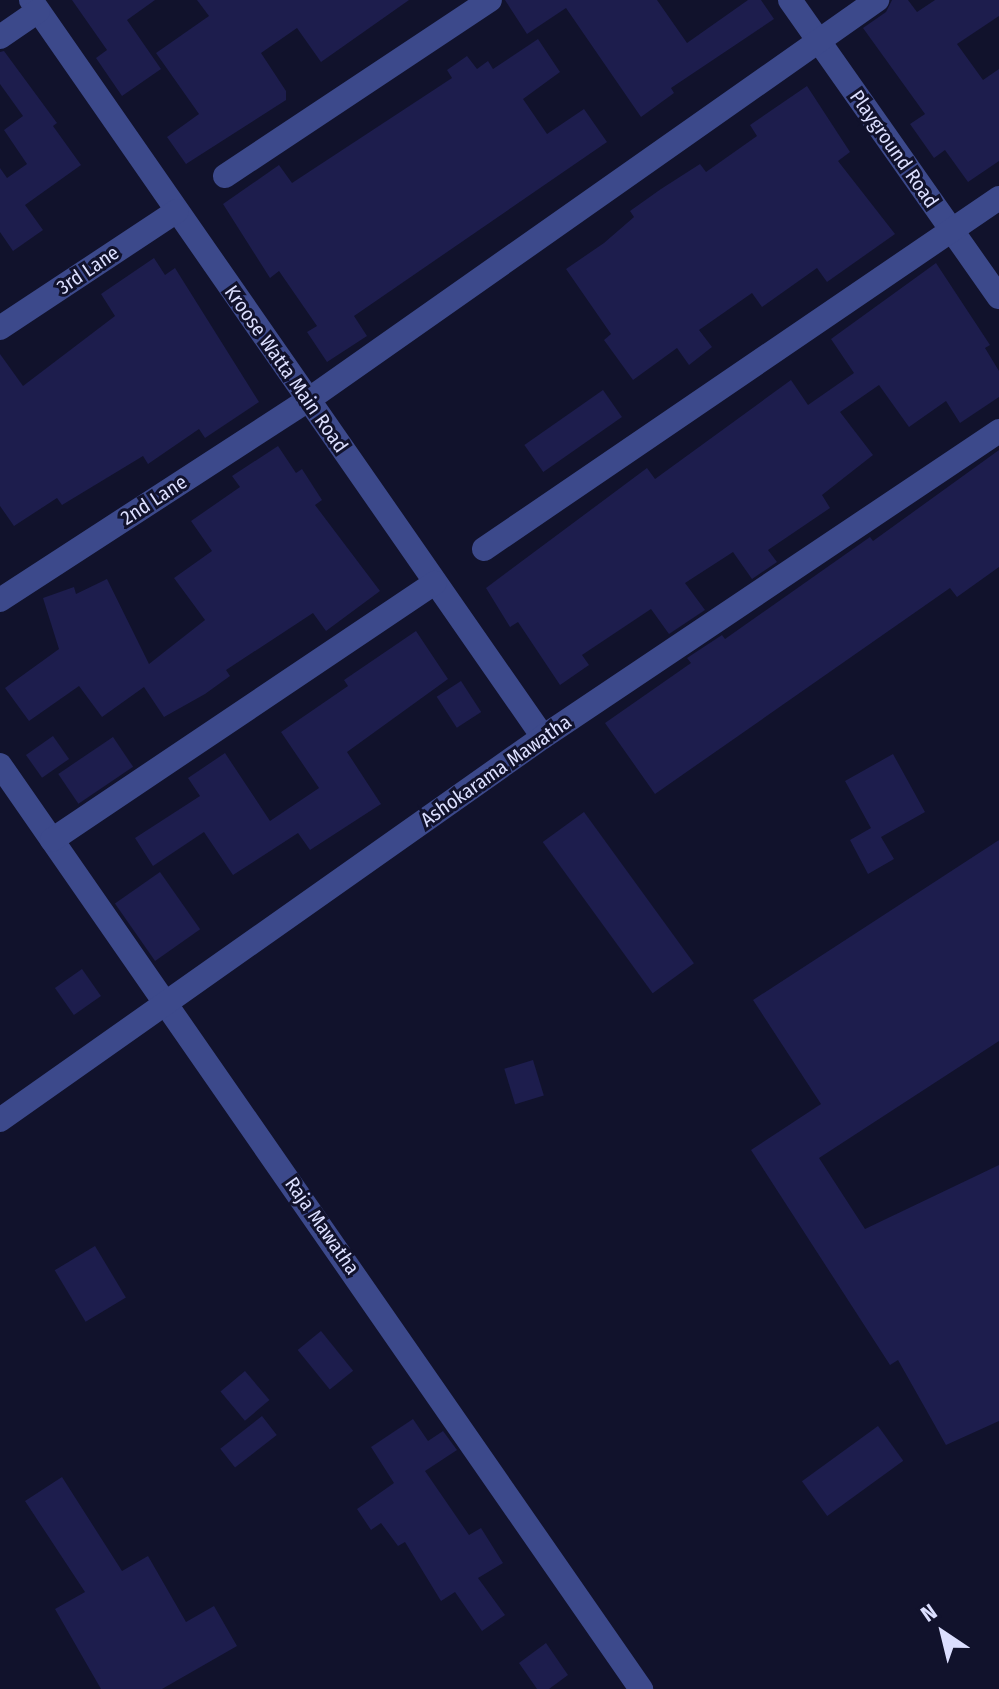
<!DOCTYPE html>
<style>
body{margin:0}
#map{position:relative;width:999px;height:1689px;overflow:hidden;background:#11122c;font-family:"Fira Sans Condensed",sans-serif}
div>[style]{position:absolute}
.building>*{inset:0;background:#1d1d4d;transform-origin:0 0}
.minor>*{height:24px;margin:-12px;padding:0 12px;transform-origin:12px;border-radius:12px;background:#3c498b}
span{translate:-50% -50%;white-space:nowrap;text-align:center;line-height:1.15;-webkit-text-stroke:6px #11122c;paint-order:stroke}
.street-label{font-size:20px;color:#dcdfff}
.north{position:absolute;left:903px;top:1593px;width:80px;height:80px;-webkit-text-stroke:6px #11122c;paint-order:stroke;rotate:325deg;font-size:22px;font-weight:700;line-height:32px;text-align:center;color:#dcdfff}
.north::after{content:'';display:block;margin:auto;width:28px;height:36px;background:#dcdfff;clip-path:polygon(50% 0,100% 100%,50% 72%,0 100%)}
</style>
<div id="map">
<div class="building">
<i style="clip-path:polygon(72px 0,155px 0,127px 20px,161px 69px,122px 96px,96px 58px,107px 50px)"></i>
<i style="clip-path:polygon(197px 0,409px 0,321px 62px,297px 28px,261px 53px,286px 91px,286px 100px,186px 164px,167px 137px,199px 114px,156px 53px,209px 16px)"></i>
<i style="clip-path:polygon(505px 0,657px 0,687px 43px,748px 0,761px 0,774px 19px,671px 88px,674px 93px,641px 117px,566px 8px,527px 34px)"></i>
<i style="clip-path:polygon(892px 0,908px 0,917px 12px,935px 0,999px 0,999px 16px,957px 44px,983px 80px,999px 69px,999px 161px,968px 182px,945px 150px,934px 158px,910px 124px,925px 114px,863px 28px,886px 12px)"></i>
<i style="clip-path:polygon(538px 39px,560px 72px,523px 99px,547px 134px,584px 109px,607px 142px,354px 316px,367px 336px,327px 362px,307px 332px,317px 326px,279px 271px,270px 278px,223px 204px,279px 165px,292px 183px,452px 78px,447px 70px,467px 56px,477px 69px,488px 61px,493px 69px)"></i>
<i style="clip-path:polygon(4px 51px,57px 123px,53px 126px,81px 165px,25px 205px,43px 230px,13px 251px,0 232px,0 168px,7px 178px,27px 164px,4px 130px,23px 116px,0 84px,0 52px)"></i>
<i style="clip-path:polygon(807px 86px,850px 152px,838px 161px,895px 234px,827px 282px,817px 268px,762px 307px,752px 293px,699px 330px,712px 347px,689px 365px,677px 348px,633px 380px,604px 340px,611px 334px,566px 269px,604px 243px,634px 217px,630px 211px,661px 189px,700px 164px,706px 172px,757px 136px,750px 125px)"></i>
<i style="clip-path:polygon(154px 258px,165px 275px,175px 268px,259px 402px,205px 438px,199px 429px,148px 464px,143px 456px,62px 505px,57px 498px,14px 526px,0 506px,0 354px,23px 386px,115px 316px,101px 294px)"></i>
<i style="clip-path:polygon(936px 263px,990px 345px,985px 348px,999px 371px,999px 397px,960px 423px,946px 401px,909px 427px,879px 385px,840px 412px,873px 455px,822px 495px,830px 508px,768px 550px,777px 562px,752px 579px,733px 552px,685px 583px,705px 610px,669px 634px,651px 609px,582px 655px,589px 665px,560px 685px,518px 622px,510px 627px,486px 588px,647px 468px,655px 479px,791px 380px,808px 405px,854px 373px,831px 339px)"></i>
<i style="left:603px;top:390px;width:33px;height:96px;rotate:55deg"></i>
<i style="clip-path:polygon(278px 446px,296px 473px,302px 469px,322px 500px,315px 505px,380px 591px,326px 631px,313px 613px,226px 670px,230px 676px,205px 694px,164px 717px,144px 687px,102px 717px,79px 686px,29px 721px,5px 688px,59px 649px,43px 598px,74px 587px,76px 594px,107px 579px,149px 664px,205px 620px,174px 578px,212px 551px,191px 521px,240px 487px,232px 476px)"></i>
<i style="clip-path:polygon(999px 450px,999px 567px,957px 597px,950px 588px,655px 794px,605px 723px,691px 663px,687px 658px,722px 635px,725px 639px,870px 537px,873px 541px)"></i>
<i style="clip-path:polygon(416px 631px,448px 679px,347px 752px,381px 804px,310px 850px,298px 833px,233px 875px,204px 832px,153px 866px,135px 838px,200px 796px,188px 778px,225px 753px,270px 821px,319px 788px,281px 732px,348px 686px,344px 680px)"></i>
<i style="left:461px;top:681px;width:37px;height:29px;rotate:57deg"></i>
<i style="left:53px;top:736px;width:28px;height:33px;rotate:55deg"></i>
<i style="left:113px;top:737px;width:36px;height:66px;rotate:56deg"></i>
<i style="clip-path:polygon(893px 754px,925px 812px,881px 837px,894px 859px,868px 874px,850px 840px,871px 828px,845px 781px)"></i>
<i style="left:584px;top:812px;width:187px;height:51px;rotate:54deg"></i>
<i style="clip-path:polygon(999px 840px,999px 1041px,819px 1158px,865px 1229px,999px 1165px,999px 1421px,946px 1445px,898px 1360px,890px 1365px,751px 1150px,821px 1104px,753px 1000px)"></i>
<i style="left:160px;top:872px;width:70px;height:55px;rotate:55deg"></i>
<i style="left:82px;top:969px;width:33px;height:33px;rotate:55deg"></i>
<i style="left:533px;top:1060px;width:37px;height:30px;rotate:73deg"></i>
<i style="left:95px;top:1246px;width:60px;height:47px;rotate:59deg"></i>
<i style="left:321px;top:1331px;width:51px;height:30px;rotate:51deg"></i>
<i style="left:245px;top:1371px;width:38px;height:32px;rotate:50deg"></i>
<i style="left:262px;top:1416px;width:24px;height:53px;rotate:52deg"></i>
<i style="clip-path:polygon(413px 1419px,428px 1441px,443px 1431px,457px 1450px,425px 1471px,469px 1535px,481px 1528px,503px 1563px,478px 1578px,505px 1615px,482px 1631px,455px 1592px,441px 1601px,405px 1542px,398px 1546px,381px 1523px,371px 1530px,357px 1509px,394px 1483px,371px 1447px)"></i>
<i style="left:878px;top:1426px;width:43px;height:94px;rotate:54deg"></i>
<i style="clip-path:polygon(62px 1477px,122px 1571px,148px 1556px,186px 1622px,214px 1606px,237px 1646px,162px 1689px,101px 1689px,55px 1609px,85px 1592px,25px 1501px)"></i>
<i style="clip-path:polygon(546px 1643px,568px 1675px,549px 1689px,537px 1689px,519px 1663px)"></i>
</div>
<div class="minor">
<i style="left:31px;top:0;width:897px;rotate:55.21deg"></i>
<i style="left:790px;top:0;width:363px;rotate:54.9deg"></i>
<i style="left:0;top:37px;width:46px;rotate:-34.4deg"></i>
<i style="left:225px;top:176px;width:318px;rotate:-33.6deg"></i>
<i style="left:0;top:328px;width:212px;rotate:-33.5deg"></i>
<i style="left:484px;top:549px;width:623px;rotate:-34.28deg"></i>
<i style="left:0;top:600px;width:367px;rotate:-33deg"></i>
<i style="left:308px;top:400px;width:696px;rotate:-35.11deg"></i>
<i style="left:0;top:765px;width:1125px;rotate:55.25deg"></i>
<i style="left:52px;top:840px;width:461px;rotate:-33.9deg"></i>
<i style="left:0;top:1120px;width:664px;rotate:-35.2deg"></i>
<i style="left:543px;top:737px;width:549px;rotate:-33.86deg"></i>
</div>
<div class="street-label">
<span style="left:894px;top:149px;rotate:55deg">Playground Road</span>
<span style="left:88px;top:270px;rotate:-34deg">3rd Lane</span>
<span style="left:286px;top:369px;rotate:55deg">Kroose Watta Main Road</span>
<span style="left:154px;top:500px;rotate:-33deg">2nd Lane</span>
<span style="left:496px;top:771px;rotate:-35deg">Ashokarama Mawatha</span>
<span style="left:322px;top:1226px;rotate:55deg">Raja Mawatha</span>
</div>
<div class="north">N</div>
</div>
